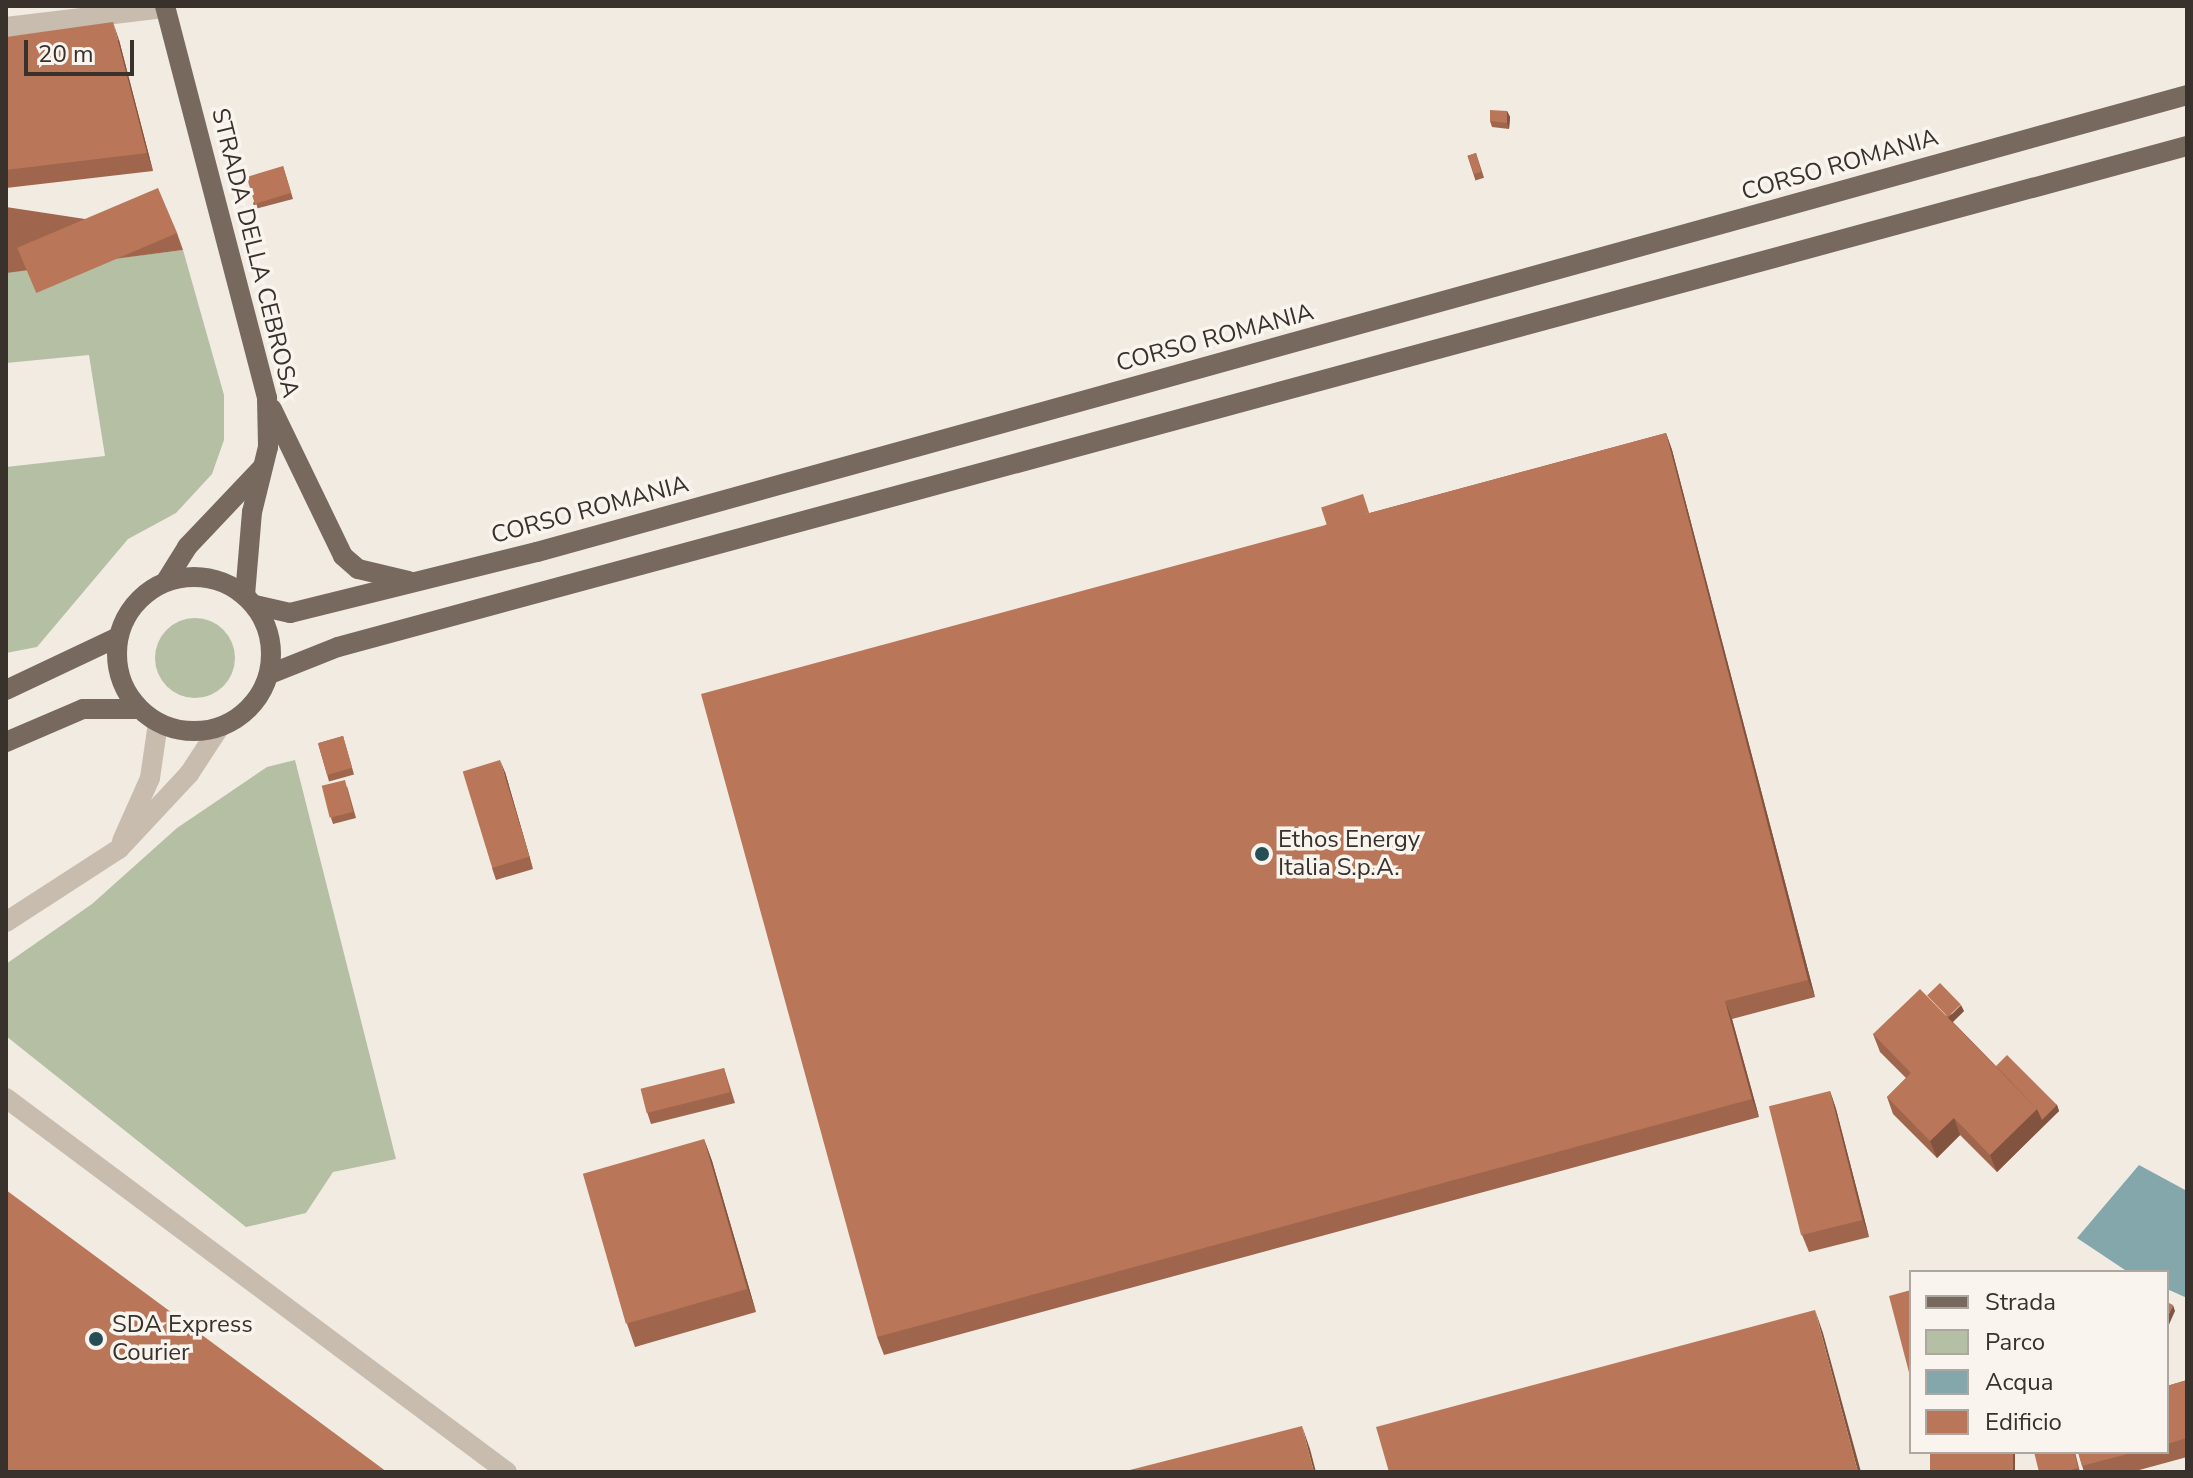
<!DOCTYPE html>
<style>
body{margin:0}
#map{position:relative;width:2193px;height:1478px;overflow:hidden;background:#f1ebe2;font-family:"Nunito Sans",sans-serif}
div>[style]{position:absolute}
.green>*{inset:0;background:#b4bfa3}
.round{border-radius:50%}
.water>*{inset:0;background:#84a7ab}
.minor>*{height:20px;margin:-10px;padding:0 10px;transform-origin:10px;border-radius:10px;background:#c8bcaf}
.major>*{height:20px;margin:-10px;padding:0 10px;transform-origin:10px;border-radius:10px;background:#78695f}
.major>.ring{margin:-10px;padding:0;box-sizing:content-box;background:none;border:20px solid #78695f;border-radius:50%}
.wall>*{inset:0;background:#9f654d;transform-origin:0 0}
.shaded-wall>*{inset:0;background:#82533e;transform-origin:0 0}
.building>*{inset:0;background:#b97659;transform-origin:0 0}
.dots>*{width:22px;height:22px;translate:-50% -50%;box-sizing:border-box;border:4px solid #f9f5ee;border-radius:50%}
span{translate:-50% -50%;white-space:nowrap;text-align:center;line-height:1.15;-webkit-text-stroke:7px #f9f5ee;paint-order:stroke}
.street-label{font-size:24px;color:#38312c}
.poi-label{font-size:24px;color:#38312c}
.left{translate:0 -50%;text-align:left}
.frame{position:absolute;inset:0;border:8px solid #38312c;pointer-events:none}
.legend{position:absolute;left:1909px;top:1270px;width:260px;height:184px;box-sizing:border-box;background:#f9f5ee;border:2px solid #aca7a0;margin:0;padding:10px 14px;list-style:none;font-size:24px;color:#38312c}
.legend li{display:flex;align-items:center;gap:16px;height:40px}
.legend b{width:40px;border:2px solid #aca7a0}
.scale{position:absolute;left:24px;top:40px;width:110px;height:36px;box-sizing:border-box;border:4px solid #38312c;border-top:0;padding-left:10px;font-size:24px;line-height:28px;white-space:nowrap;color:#38312c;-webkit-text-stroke:6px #f9f5ee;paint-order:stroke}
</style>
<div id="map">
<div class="green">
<i style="clip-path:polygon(183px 250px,224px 395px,224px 440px,212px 474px,176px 513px,128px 539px,37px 647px,6px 653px,6px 467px,105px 456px,89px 355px,6px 363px,6px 272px)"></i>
<i class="round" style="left:155px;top:618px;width:80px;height:80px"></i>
<i style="clip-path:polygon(295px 760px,396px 1159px,333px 1172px,306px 1213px,246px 1227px,6px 1036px,6px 964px,92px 904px,177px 828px,267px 767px)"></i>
</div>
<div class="water">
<i style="clip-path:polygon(2139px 1165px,2187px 1191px,2187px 1298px,2167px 1289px,2167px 1272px,2128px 1272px,2077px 1238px)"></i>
</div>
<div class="minor">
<i style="left:6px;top:27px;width:161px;rotate:-6.8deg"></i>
<i style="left:122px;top:841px;width:69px;rotate:-66deg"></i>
<i style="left:150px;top:778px;width:56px;rotate:-81.7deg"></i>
<i style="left:6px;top:922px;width:135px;rotate:-32.9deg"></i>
<i style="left:119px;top:849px;width:103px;rotate:-47deg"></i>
<i style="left:189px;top:774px;width:55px;rotate:-56.9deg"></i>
<i style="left:6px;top:1098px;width:625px;rotate:36.74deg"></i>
</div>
<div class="major">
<i style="left:165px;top:6px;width:405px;rotate:75.4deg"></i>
<i style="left:267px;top:398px;width:49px;rotate:88.8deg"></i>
<i style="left:268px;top:447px;width:67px;rotate:103.8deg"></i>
<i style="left:252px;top:512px;width:83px;rotate:94.8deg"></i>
<i style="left:272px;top:409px;width:163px;rotate:64.2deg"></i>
<i style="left:343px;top:556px;width:20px;rotate:41deg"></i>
<i style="left:358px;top:569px;width:52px;rotate:13.2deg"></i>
<i class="ring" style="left:117px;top:577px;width:134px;height:134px"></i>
<i style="left:166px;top:581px;width:40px;rotate:-58deg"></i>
<i style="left:187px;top:547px;width:109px;rotate:-46.5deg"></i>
<i style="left:255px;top:605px;width:36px;rotate:13deg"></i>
<i style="left:290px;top:613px;width:254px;rotate:-13.9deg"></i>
<i style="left:537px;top:552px;width:1712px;rotate:-15.48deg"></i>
<i style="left:270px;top:674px;width:73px;rotate:-21.7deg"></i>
<i style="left:338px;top:647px;width:1916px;rotate:-15.16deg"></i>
<i style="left:6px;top:690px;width:124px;rotate:-25.3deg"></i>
<i style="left:6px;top:742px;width:84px;rotate:-23.2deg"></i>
<i style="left:83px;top:709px;width:56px"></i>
</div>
<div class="wall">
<i style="clip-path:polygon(6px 37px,119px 40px,153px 171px,6px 188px)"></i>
<i style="clip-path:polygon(1507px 111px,1510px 117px,1509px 129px,1492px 127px,1490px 121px)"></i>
<i style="left:1476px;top:153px;width:26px;height:9px;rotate:72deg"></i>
<i style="clip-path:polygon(283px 166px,293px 199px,255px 209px,253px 203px)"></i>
<i style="clip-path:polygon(6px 207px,177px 233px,183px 250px,6px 273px)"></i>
<i style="clip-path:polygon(1666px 433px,1672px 450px,1815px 997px,1732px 1019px,1759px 1117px,884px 1355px,877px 1337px,1325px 525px)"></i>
<i style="left:343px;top:736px;width:40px;height:26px;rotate:74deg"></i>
<i style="clip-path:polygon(505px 772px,533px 869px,496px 880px,492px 868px)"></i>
<i style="clip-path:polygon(347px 786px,356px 818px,333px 824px,331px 818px)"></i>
<i style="clip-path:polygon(1964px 1011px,1953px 1022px,1996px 1066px,2057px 1105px,2059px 1111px,1997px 1172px,1960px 1135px,1937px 1158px,1893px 1114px,1887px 1097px,1906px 1078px,1880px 1052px,1873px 1034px)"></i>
<i style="clip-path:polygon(724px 1068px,735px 1103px,651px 1124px,647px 1112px)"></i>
<i style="clip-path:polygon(1830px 1091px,1836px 1109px,1869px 1237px,1809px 1252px,1802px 1235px)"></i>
<i style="clip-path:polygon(704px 1139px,712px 1161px,756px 1312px,635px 1347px,627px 1324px)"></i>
<i style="clip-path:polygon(2187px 1380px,2187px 1457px,2132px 1472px,2084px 1472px,2078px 1452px,2167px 1452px,2167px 1386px)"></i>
<i style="clip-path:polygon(2075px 1452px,2080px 1472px,2039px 1472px)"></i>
</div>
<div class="shaded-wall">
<i style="clip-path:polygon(113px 22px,119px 40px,153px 171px,147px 153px)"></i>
<i style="clip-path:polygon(1507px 111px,1510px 117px,1509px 129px,1507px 123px)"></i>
<i style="clip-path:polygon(1666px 433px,1672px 450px,1815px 997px,1808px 980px)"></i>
<i style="clip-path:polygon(500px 760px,505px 772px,533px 869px,529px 857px)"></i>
<i style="clip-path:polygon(1725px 1001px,1732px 1019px,1759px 1117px,1752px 1099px)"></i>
<i style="clip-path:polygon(1961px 1005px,1964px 1011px,1947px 1027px,1945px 1021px)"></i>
<i style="clip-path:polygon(1830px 1091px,1836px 1109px,1869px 1237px,1863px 1220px)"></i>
<i style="clip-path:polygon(2057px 1105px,2059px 1111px,1997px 1172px,1990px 1155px,2037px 1109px)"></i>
<i style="clip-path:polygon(1954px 1118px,1960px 1135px,1937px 1158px,1930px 1141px)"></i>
<i style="clip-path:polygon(704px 1139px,712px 1161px,756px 1312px,748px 1289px)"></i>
<i style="clip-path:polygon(2173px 1305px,2175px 1311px,2167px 1329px,2167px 1318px)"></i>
<i style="clip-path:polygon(1815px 1310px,1823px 1333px,1861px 1472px,1858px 1472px)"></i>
<i style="clip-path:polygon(1302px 1426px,1310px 1449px,1316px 1472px,1314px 1472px)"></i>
<i style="left:2013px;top:1452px;width:2px;height:21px"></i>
</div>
<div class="building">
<i style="clip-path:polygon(113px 22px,147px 153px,6px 170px,6px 37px)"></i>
<i style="clip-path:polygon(1490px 110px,1507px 111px,1507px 123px,1490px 121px)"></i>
<i style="clip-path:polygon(1476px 153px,1481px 172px,1474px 174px,1468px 156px)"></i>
<i style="left:283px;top:166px;width:28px;height:38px;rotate:73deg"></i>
<i style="left:158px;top:188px;width:49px;height:153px;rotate:67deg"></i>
<i style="clip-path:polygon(1666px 433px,1808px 980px,1725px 1001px,1752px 1099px,877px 1337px,701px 694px)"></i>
<i style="left:1363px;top:494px;width:20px;height:44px;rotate:72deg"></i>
<i style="left:343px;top:736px;width:33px;height:26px;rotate:74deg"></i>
<i style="left:500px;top:760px;width:101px;height:39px;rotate:73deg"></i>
<i style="left:345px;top:780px;width:33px;height:24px;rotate:76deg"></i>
<i style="left:1940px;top:983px;width:30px;height:18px;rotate:46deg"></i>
<i style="clip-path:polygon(1920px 989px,2037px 1109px,1990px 1155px,1954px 1118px,1930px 1141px,1887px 1097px,1911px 1073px,1873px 1034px)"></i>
<i style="clip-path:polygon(2007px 1055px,2057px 1105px,2042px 1120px,2037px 1109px,1996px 1066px)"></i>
<i style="left:724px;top:1068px;width:25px;height:86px;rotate:76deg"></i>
<i style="left:1830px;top:1091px;width:133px;height:63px;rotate:76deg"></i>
<i style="left:704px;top:1139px;width:156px;height:126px;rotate:74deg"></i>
<i style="clip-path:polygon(6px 1190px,387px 1472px,6px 1472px)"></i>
<i style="clip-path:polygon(1911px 1290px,1911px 1380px,1889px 1296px)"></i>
<i style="clip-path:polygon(2167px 1302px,2173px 1305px,2167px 1318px)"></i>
<i style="clip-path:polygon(1815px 1310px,1858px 1472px,1389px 1472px,1376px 1427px)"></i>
<i style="clip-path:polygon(2187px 1380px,2187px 1438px,2167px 1444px,2167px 1386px)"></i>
<i style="clip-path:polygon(1302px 1426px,1314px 1472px,1122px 1472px)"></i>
<i style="left:1930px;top:1452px;width:83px;height:21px"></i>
<i style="clip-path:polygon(2034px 1452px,2074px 1452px,2078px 1468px,2062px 1472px,2039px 1472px)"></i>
<i style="clip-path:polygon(2078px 1452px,2135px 1452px,2082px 1466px)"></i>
</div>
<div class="dots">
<i style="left:1262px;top:854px;background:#264f55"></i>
<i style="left:96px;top:1339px;background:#264f55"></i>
</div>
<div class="street-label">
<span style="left:1840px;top:165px;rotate:-16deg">CORSO ROMANIA</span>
<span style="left:255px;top:253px;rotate:76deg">STRADA DELLA CEBROSA</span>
<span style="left:1215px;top:338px;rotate:-15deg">CORSO ROMANIA</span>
<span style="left:590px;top:510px;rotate:-15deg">CORSO ROMANIA</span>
</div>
<div class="poi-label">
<span class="left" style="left:1278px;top:854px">Ethos Energy<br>Italia S.p.A.</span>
<span class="left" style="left:112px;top:1339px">SDA Express<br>Courier</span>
</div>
<div class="frame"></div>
<ul class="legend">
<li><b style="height:10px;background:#78695f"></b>Strada</li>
<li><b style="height:22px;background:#b4bfa3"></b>Parco</li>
<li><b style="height:22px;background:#84a7ab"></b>Acqua</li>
<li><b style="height:22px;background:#b97659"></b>Edificio</li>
</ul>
<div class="scale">20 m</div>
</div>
